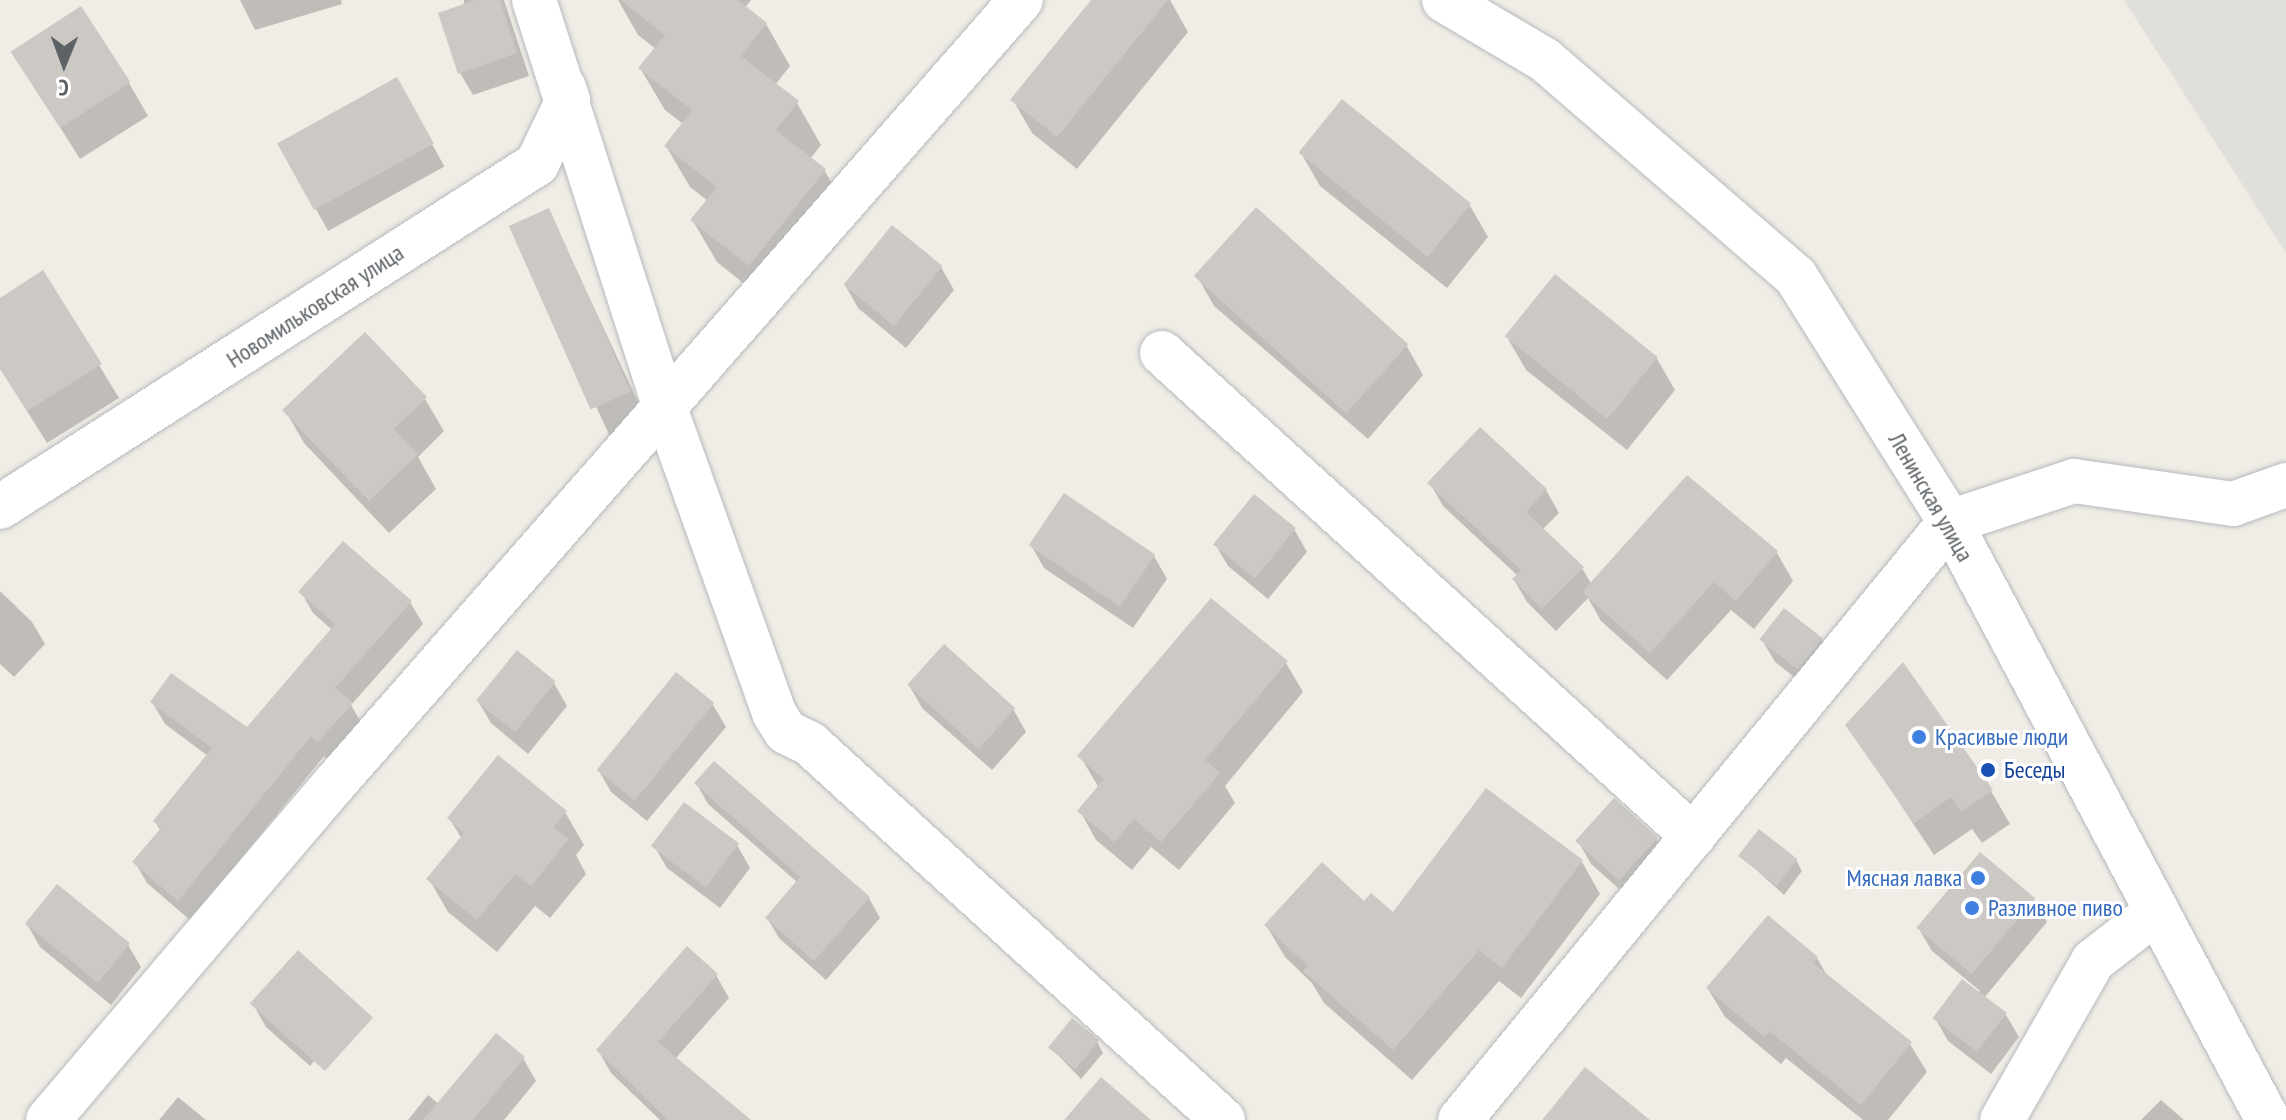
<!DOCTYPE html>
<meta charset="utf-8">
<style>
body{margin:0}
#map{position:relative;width:2286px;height:1120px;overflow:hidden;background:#f0ede6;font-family:"PT Sans Narrow",sans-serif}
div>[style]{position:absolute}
.industrial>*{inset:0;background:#e1dfda}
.shadow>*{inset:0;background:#0003;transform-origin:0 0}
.building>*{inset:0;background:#ccc9c5;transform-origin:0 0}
.roads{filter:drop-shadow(0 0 2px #b6b9bc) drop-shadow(0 0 2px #b6b9bc)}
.minor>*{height:44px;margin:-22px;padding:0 22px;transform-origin:22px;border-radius:22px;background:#fff}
.dots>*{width:22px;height:22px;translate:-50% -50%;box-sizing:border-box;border:4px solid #fff;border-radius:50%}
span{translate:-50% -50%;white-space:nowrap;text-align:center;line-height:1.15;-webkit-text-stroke:6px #fff;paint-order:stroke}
.street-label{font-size:24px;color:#5d6266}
.shop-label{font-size:24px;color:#366cbe}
.left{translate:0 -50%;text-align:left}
.right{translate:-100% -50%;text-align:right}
.transit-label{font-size:24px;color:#164399}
.north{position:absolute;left:24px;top:24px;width:80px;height:80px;-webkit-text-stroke:6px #fff;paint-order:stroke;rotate:181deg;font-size:22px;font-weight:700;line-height:32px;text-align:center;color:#5d6266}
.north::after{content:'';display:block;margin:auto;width:28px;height:36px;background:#5d6266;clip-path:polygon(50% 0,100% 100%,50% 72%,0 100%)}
</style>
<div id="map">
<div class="industrial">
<i style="clip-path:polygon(2124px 0,2286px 0,2286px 253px)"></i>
</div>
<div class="shadow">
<i style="clip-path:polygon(240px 0,341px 0,342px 4px,255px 30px)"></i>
<i style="clip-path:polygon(464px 0,504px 0,529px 76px,473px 95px,460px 73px)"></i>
<i style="clip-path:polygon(618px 0,751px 0,745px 8px,766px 24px,790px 66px,775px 85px,797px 103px,821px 145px,810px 159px,824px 170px,849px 212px,773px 307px,717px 262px,693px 221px,708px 201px,690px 187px,666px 146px,683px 124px,665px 110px,640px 68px,656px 49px,638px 35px)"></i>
<i style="clip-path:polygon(1094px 0,1170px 0,1188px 32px,1077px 169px,1032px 133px,1013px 100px)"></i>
<i style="clip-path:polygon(13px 52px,129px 83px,148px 116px,80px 159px)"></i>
<i style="left:396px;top:79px;width:100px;height:133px;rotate:61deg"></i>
<i style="clip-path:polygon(1301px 153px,1469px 204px,1488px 237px,1447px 288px,1320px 186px)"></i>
<i style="left:549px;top:211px;width:236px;height:40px;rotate:65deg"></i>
<i style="clip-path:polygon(941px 267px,954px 290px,906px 348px,858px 308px,845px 285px)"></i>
<i style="clip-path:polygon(43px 273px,119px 398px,47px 443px,0 368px,0 300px)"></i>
<i style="clip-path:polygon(1197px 276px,1406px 345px,1423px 375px,1368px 439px,1214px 306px)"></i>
<i style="clip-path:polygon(1507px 337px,1656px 357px,1675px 390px,1627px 450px,1526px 370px)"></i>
<i style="clip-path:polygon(425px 399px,444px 431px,418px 457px,436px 489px,389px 533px,304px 443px,285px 410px)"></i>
<i style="clip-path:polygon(1430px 483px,1546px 490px,1559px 513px,1542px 530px,1582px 568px,1592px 585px,1777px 553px,1793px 581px,1754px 629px,1731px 610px,1667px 680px,1601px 621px,1588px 598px,1556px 631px,1527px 602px,1514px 580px,1518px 576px,1443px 506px)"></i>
<i style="clip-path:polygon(1294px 529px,1307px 552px,1268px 599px,1228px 566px,1215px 544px)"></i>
<i style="clip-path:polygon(1031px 545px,1154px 556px,1167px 579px,1133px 628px,1044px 568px)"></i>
<i style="clip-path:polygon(0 591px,32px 622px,45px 644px,14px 677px,0 664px)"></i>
<i style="clip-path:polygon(301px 592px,410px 602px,423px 624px,351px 705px,363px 726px,331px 762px,324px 756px,191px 921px,147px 883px,135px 862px,161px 832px,155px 821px,208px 756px,165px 724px,152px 702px,247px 729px,332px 630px,313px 613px)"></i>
<i style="clip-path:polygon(1821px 639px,1834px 662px,1811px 690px,1775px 662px,1762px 640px)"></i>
<i style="clip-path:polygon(1286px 663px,1303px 692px,1225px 786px,1235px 803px,1179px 870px,1151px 847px,1132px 870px,1096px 840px,1080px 811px,1099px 788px,1080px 756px)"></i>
<i style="clip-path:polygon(676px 675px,713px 705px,726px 727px,647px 821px,611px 792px,598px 769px)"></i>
<i style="clip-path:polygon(554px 683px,567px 706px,528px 754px,491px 723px,478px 701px)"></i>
<i style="clip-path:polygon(909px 685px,1013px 709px,1026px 732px,992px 770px,922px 708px)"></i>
<i style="clip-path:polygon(1848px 725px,1991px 791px,2010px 824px,1982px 843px,1972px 829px,1934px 855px)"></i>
<i style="clip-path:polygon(696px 783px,869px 898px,880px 918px,826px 980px,779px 938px,767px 918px,798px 883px,708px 804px)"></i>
<i style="clip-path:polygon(1614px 801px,1657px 840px,1670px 862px,1636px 904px,1591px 864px,1578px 841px)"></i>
<i style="clip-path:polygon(565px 812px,584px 845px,576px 855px,586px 874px,550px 918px,535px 906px,497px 952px,448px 912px,429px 879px,462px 839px,449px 818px)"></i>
<i style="clip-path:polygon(737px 845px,750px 868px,720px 908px,667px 868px,654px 846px)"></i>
<i style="clip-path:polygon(1741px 856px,1796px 860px,1802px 871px,1784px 895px)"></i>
<i style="clip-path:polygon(1582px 862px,1600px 894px,1521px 998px,1499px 981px,1412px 1080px,1324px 1003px,1312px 983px,1285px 957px,1266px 925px,1393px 915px)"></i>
<i style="clip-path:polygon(2034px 899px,2047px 922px,1984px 998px,2006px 1015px,2019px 1037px,1991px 1074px,1948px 1041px,1935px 1018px,1980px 991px,1932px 951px,1919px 929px)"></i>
<i style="clip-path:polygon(27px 924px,128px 945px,141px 967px,111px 1005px,40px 947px)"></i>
<i style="clip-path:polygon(1817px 958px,1828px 977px,1910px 1044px,1927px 1072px,1888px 1120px,1863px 1120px,1786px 1058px,1781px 1064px,1725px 1017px,1708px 989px)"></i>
<i style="clip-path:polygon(716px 975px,729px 998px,675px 1059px,746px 1120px,660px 1120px,611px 1073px,598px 1050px)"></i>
<i style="clip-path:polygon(253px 1004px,354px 1013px,310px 1066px,266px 1027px)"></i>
<i style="clip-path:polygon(1097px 1042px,1103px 1053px,1081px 1079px,1050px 1047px)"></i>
<i style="clip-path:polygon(523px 1058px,536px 1081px,504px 1120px,408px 1120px,428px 1095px,439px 1104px)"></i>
<i style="clip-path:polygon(178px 1097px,206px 1120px,159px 1120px)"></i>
<i style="clip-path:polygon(2161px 1100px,2184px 1120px,2141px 1120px)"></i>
</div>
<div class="building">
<i style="clip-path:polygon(475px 0,500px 0,517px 53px,458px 74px,438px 13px)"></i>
<i style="clip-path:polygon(620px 0,738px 0,767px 23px,741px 56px,799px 101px,776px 130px,826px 169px,749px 266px,690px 220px,717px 187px,664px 146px,692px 110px,638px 68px,665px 35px)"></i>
<i style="clip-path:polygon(1091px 0,1168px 0,1057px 137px,1010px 100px)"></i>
<i style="left:81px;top:6px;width:91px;height:84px;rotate:57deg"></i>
<i style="left:397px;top:77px;width:76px;height:137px;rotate:61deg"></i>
<i style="left:1342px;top:99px;width:166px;height:69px;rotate:39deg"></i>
<i style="left:1256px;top:207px;width:205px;height:93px;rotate:42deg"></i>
<i style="left:549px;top:208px;width:201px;height:44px;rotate:66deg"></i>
<i style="left:892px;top:225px;width:65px;height:77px;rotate:39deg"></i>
<i style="clip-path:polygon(43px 270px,102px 364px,27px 411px,0 369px,0 298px)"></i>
<i style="left:1555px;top:274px;width:132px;height:80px;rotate:39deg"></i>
<i style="clip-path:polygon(365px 332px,427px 397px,394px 429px,418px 454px,369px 501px,282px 410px)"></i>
<i style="clip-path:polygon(1480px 427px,1547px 489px,1526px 512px,1584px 567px,1542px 609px,1512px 579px,1521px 570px,1427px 483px)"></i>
<i style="clip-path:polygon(1687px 475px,1778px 551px,1736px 601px,1714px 582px,1650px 653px,1582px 592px)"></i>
<i style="left:1064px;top:493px;width:110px;height:63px;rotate:34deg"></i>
<i style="left:1254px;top:494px;width:54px;height:65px;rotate:39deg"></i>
<i style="clip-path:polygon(343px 541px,412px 601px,335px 688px,353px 703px,318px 742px,311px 736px,178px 901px,132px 862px,161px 828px,153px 821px,212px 748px,150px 702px,171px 673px,247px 727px,335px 624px,298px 592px)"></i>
<i style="clip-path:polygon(1211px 598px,1288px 661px,1205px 760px,1220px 773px,1161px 842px,1134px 819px,1114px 842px,1077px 811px,1104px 779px,1077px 756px)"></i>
<i style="left:1784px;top:608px;width:49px;height:40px;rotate:38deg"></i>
<i style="left:944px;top:644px;width:96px;height:55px;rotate:42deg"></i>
<i style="left:517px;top:650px;width:50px;height:65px;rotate:39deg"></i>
<i style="clip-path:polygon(1903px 662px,1993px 790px,1961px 812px,1951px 797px,1914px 823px,1845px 725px)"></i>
<i style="left:676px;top:672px;width:49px;height:126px;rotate:39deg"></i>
<i style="clip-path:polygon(498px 755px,567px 811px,553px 827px,569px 839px,531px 886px,515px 874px,477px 920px,426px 879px,464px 833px,447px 818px)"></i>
<i style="clip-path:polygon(714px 761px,870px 897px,814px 961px,765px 918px,800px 877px,694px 783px)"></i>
<i style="clip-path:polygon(1486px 788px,1583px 860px,1502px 968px,1479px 950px,1393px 1050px,1303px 971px,1308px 966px,1264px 925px,1322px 862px,1364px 901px,1371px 893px,1393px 912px)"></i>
<i style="left:1614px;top:798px;width:59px;height:58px;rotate:42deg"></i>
<i style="left:684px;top:802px;width:69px;height:55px;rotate:37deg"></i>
<i style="left:1759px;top:829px;width:49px;height:34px;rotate:38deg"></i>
<i style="left:1980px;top:852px;width:72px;height:99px;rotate:40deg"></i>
<i style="left:57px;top:884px;width:94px;height:51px;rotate:39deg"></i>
<i style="clip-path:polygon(1768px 915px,1818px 957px,1813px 963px,1912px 1042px,1861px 1105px,1769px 1031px,1764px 1037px,1706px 988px)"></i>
<i style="clip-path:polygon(687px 946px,718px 974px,658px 1042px,751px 1120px,668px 1120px,596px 1050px)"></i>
<i style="left:298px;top:950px;width:101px;height:72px;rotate:42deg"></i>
<i style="left:1962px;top:979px;width:56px;height:49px;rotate:37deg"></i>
<i style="left:1072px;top:1018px;width:35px;height:38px;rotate:39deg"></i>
<i style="clip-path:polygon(496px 1033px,525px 1057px,473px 1120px,423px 1120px)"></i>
<i style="clip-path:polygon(1585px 1067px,1650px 1120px,1542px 1120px)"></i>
<i style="clip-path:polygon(1101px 1077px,1151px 1120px,1064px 1120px)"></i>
</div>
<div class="roads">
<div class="minor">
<i style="left:534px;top:0;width:429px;rotate:72.2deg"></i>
<i style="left:665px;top:408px;width:324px;rotate:70.3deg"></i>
<i style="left:774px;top:713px;width:22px;rotate:58deg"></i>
<i style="left:786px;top:732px;width:25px;rotate:26deg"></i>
<i style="left:809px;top:743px;width:560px;rotate:42.32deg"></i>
<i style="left:1444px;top:0;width:117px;rotate:30.7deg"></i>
<i style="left:1545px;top:60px;width:332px;rotate:40.8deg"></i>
<i style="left:1796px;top:277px;width:289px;rotate:57.8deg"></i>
<i style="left:1950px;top:522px;width:677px;rotate:62deg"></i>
<i style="left:1162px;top:353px;width:718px;rotate:42.29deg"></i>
<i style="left:0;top:507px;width:637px;rotate:-32.57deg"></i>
<i style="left:537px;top:164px;width:71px;rotate:-64.2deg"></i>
<i style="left:568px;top:100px;width:13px;rotate:-108deg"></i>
<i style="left:48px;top:1120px;width:443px;rotate:-49.6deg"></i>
<i style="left:335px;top:783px;width:1041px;rotate:-48.78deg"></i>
<i style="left:1460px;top:1120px;width:773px;rotate:-50.67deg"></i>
<i style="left:1950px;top:522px;width:131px;rotate:-18.3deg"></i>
<i style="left:2074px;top:481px;width:161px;rotate:8.2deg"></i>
<i style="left:2233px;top:504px;width:56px;rotate:-19.7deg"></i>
<i style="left:2002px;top:1120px;width:183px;rotate:-60.2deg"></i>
<i style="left:2093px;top:961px;width:80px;rotate:-37.9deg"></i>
</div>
</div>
<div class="dots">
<i style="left:1919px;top:737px;background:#3f7fe0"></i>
<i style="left:1988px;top:770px;background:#1a4fb4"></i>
<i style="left:1978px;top:878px;background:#3f7fe0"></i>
<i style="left:1972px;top:908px;background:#3f7fe0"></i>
</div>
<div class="street-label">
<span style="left:315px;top:306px;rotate:-33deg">Новомильковская улица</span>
<span style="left:1931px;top:497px;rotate:60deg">Ленинская улица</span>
</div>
<div class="shop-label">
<span class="left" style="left:1935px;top:737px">Красивые люди</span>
<span class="right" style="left:1962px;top:878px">Мясная лавка</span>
<span class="left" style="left:1988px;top:908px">Разливное пиво</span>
</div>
<div class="transit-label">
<span class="left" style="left:2004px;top:770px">Беседы</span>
</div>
<div class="north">С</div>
</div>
